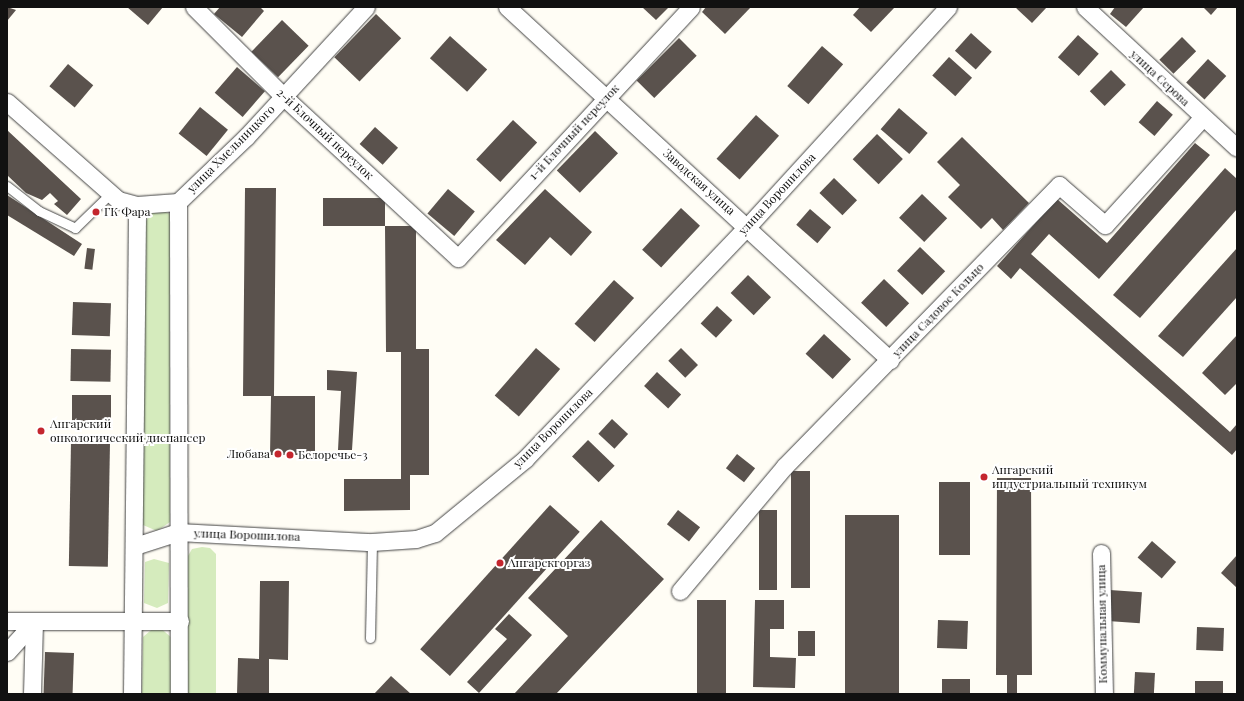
<!DOCTYPE html>
<meta charset="utf-8">
<style>
body{margin:0}
#map{position:relative;width:1244px;height:701px;overflow:hidden;background:#fffdf5;font-family:"Playfair Display",serif}
div>[style]{position:absolute}
.green>*{inset:0;background:#d5ebbd}
.building>*{inset:0;background:#5a524d;transform-origin:0 0}
.roads{filter:drop-shadow(0 0 1px #444) drop-shadow(0 0 1px #444)}
.lane>*{height:9px;margin:-4.5px;padding:0 4.5px;transform-origin:4.5px;border-radius:4.5px;background:#fff}
.street>*{height:17px;margin:-8.5px;padding:0 8.5px;transform-origin:8.5px;border-radius:8.5px;background:#fff}
.dots>*{width:11px;height:11px;translate:-50% -50%;box-sizing:border-box;border:2px solid #fff;border-radius:50%}
span{translate:-50% -50%;white-space:nowrap;text-align:center;line-height:1.15;-webkit-text-stroke:4px #fff;paint-order:stroke}
.street-label{font-size:12px;color:#111}
.poi-label{font-size:12px;color:#111}
.left{translate:0 -50%;text-align:left}
.right{translate:-100% -50%;text-align:right}
.frame{position:absolute;inset:0;border:8px solid #111;pointer-events:none}
</style>
<div id="map">
<div class="green">
<i style="clip-path:polygon(155px 207px,170px 214px,170px 522px,157px 531px,143px 525px,143px 226px)"></i>
<i style="clip-path:polygon(202px 547px,210px 548px,216px 554px,216px 694px,188px 694px,188px 556px,192px 549px)"></i>
<i style="clip-path:polygon(154px 559px,169px 563px,168px 603px,157px 608px,144px 603px,145px 562px)"></i>
<i style="clip-path:polygon(157px 625px,173px 639px,171px 694px,142px 694px,143px 637px)"></i>
</div>
<div class="building">
<i style="clip-path:polygon(7px 7px,16px 10px,7px 21px)"></i>
<i style="clip-path:polygon(127px 7px,163px 7px,148px 25px)"></i>
<i style="clip-path:polygon(220px 7px,260px 7px,264px 11px,242px 37px,214px 14px)"></i>
<i style="clip-path:polygon(642px 7px,669px 7px,656px 20px)"></i>
<i style="clip-path:polygon(706px 7px,751px 7px,725px 34px,702px 12px)"></i>
<i style="clip-path:polygon(860px 7px,895px 7px,871px 32px,853px 15px)"></i>
<i style="clip-path:polygon(1015px 7px,1047px 7px,1032px 23px)"></i>
<i style="clip-path:polygon(1115px 7px,1144px 7px,1126px 27px,1110px 14px)"></i>
<i style="clip-path:polygon(1203px 7px,1218px 7px,1211px 15px)"></i>
<i style="left:376px;top:14px;width:35px;height:60px;rotate:44deg"></i>
<i style="left:282px;top:20px;width:37px;height:44px;rotate:44deg"></i>
<i style="left:971px;top:33px;width:28px;height:24px;rotate:42deg"></i>
<i style="left:1078px;top:35px;width:28px;height:30px;rotate:42deg"></i>
<i style="left:450px;top:36px;width:50px;height:30px;rotate:42deg"></i>
<i style="left:1182px;top:37px;width:20px;height:32px;rotate:45deg"></i>
<i style="left:679px;top:38px;width:25px;height:60px;rotate:45deg"></i>
<i style="left:822px;top:46px;width:28px;height:53px;rotate:41deg"></i>
<i style="left:949px;top:57px;width:31px;height:25px;rotate:42deg"></i>
<i style="left:1208px;top:59px;width:25px;height:32px;rotate:43deg"></i>
<i style="left:68px;top:64px;width:33px;height:29px;rotate:40deg"></i>
<i style="left:237px;top:67px;width:37px;height:34px;rotate:41deg"></i>
<i style="left:1111px;top:70px;width:21px;height:30px;rotate:45deg"></i>
<i style="left:1157px;top:101px;width:21px;height:28px;rotate:41deg"></i>
<i style="left:200px;top:107px;width:36px;height:34px;rotate:39deg"></i>
<i style="left:899px;top:108px;width:38px;height:28px;rotate:41deg"></i>
<i style="left:756px;top:115px;width:31px;height:59px;rotate:42deg"></i>
<i style="left:513px;top:120px;width:33px;height:54px;rotate:43deg"></i>
<i style="left:375px;top:127px;width:31px;height:23px;rotate:42deg"></i>
<i style="clip-path:polygon(7px 130px,81px 199px,67px 215px,54px 204px,58px 201px,50px 193px,42px 200px,26px 193px,7px 175px)"></i>
<i style="left:595px;top:131px;width:32px;height:55px;rotate:44deg"></i>
<i style="left:877px;top:134px;width:36px;height:35px;rotate:44deg"></i>
<i style="clip-path:polygon(962px 137px,1029px 203px,1003px 230px,992px 218px,981px 229px,948px 197px,960px 185px,937px 162px)"></i>
<i style="clip-path:polygon(1195px 143px,1210px 155px,1099px 279px,1049px 234px,1031px 254px,1230px 432px,1237px 424px,1237px 449px,1232px 455px,1020px 268px,1011px 279px,997px 266px,1057px 199px,1107px 243px)"></i>
<i style="clip-path:polygon(1225px 168px,1237px 179px,1237px 209px,1140px 318px,1113px 295px)"></i>
<i style="left:834px;top:178px;width:32px;height:21px;rotate:44deg"></i>
<i style="clip-path:polygon(245px 188px,276px 188px,274px 396px,315px 396px,315px 455px,270px 455px,271px 396px,243px 396px)"></i>
<i style="left:448px;top:189px;width:35px;height:32px;rotate:40deg"></i>
<i style="clip-path:polygon(545px 189px,592px 232px,571px 256px,550px 237px,525px 265px,496px 240px)"></i>
<i style="left:922px;top:194px;width:35px;height:33px;rotate:44deg"></i>
<i style="clip-path:polygon(7px 195px,82px 244px,74px 256px,7px 215px)"></i>
<i style="left:323px;top:198px;width:62px;height:28px"></i>
<i style="left:681px;top:208px;width:26px;height:57px;rotate:43deg"></i>
<i style="left:810px;top:209px;width:28px;height:21px;rotate:41deg"></i>
<i style="clip-path:polygon(385px 226px,416px 226px,416px 349px,429px 349px,429px 475px,410px 475px,410px 510px,344px 511px,344px 479px,401px 479px,401px 352px,386px 352px)"></i>
<i style="left:920px;top:247px;width:35px;height:33px;rotate:44deg"></i>
<i style="left:87px;top:248px;width:8px;height:21px;rotate:7deg"></i>
<i style="clip-path:polygon(1237px 248px,1237px 297px,1183px 357px,1158px 336px)"></i>
<i style="left:748px;top:275px;width:32px;height:25px;rotate:44deg"></i>
<i style="left:884px;top:279px;width:35px;height:33px;rotate:44deg"></i>
<i style="left:614px;top:280px;width:27px;height:59px;rotate:42deg"></i>
<i style="left:73px;top:302px;width:38px;height:33px;rotate:2deg"></i>
<i style="left:717px;top:306px;width:21px;height:24px;rotate:43deg"></i>
<i style="left:824px;top:334px;width:37px;height:27px;rotate:43deg"></i>
<i style="clip-path:polygon(1237px 335px,1237px 383px,1225px 395px,1202px 373px)"></i>
<i style="left:536px;top:348px;width:32px;height:63px;rotate:41deg"></i>
<i style="left:681px;top:348px;width:24px;height:18px;rotate:45deg"></i>
<i style="left:71px;top:349px;width:40px;height:32px;rotate:1deg"></i>
<i style="clip-path:polygon(327px 370px,357px 372px,352px 450px,338px 450px,341px 391px,327px 390px)"></i>
<i style="left:657px;top:372px;width:33px;height:19px;rotate:43deg"></i>
<i style="left:72px;top:395px;width:39px;height:31px"></i>
<i style="left:612px;top:419px;width:22px;height:20px;rotate:43deg"></i>
<i style="left:588px;top:440px;width:37px;height:23px;rotate:44deg"></i>
<i style="left:71px;top:442px;width:39px;height:124px;rotate:1deg"></i>
<i style="left:737px;top:454px;width:23px;height:18px;rotate:38deg"></i>
<i style="left:791px;top:471px;width:19px;height:117px"></i>
<i style="clip-path:polygon(997px 478px,1031px 478px,1032px 675px,1017px 675px,1017px 694px,1007px 694px,1007px 675px,996px 675px)"></i>
<i style="left:970px;top:482px;width:73px;height:31px;rotate:90deg"></i>
<i style="left:550px;top:505px;width:40px;height:194px;rotate:42deg"></i>
<i style="left:678px;top:510px;width:28px;height:18px;rotate:38deg"></i>
<i style="left:759px;top:510px;width:18px;height:80px"></i>
<i style="left:845px;top:515px;width:54px;height:178px"></i>
<i style="clip-path:polygon(601px 520px,664px 579px,556px 694px,514px 694px,568px 636px,528px 598px)"></i>
<i style="left:1152px;top:541px;width:32px;height:22px;rotate:41deg"></i>
<i style="clip-path:polygon(1237px 555px,1237px 588px,1221px 573px)"></i>
<i style="clip-path:polygon(260px 581px,289px 581px,288px 660px,269px 659px,269px 694px,237px 694px,238px 658px,259px 659px)"></i>
<i style="left:1110px;top:590px;width:32px;height:31px;rotate:4deg"></i>
<i style="left:697px;top:600px;width:29px;height:94px"></i>
<i style="clip-path:polygon(755px 600px,784px 600px,784px 629px,770px 629px,770px 657px,796px 658px,795px 688px,753px 687px)"></i>
<i style="clip-path:polygon(509px 614px,532px 635px,479px 693px,467px 682px,507px 639px,495px 629px)"></i>
<i style="left:938px;top:620px;width:30px;height:28px;rotate:2deg"></i>
<i style="left:1197px;top:627px;width:27px;height:23px;rotate:2deg"></i>
<i style="left:798px;top:631px;width:17px;height:25px"></i>
<i style="left:45px;top:652px;width:29px;height:42px;rotate:2deg"></i>
<i style="left:1135px;top:672px;width:20px;height:22px;rotate:3deg"></i>
<i style="clip-path:polygon(391px 676px,411px 694px,374px 694px)"></i>
<i style="left:942px;top:679px;width:28px;height:15px"></i>
<i style="left:1195px;top:681px;width:28px;height:13px"></i>
</div>
<div class="roads">
<div class="lane">
<i style="left:7px;top:186px;width:41px;rotate:38deg"></i>
<i style="left:39px;top:211px;width:40px;rotate:25deg"></i>
<i style="left:75px;top:228px;width:50px;rotate:-44.2deg"></i>
<i style="left:370px;top:638px;width:96px;rotate:-88.8deg"></i>
</div>
<div class="street">
<i style="left:194px;top:7px;width:127px;rotate:45deg"></i>
<i style="left:284px;top:97px;width:237px;rotate:42.8deg"></i>
<i style="left:458px;top:258px;width:342px;rotate:-47.1deg"></i>
<i style="left:507px;top:7px;width:521px;rotate:42.67deg"></i>
<i style="left:1085px;top:7px;width:207px;rotate:42.8deg"></i>
<i style="left:7px;top:102px;width:148px;rotate:41.4deg"></i>
<i style="left:118px;top:200px;width:20px;rotate:15deg"></i>
<i style="left:137px;top:205px;width:41px;rotate:-4.2deg"></i>
<i style="left:178px;top:202px;width:492px;rotate:89.9deg"></i>
<i style="left:178px;top:202px;width:94px;rotate:-43.7deg"></i>
<i style="left:246px;top:137px;width:177px;rotate:-47.3deg"></i>
<i style="left:135px;top:546px;width:45px;rotate:-18deg"></i>
<i style="left:178px;top:532px;width:194px;rotate:3deg"></i>
<i style="left:372px;top:542px;width:44px;rotate:-3.9deg"></i>
<i style="left:416px;top:539px;width:20px;rotate:-18deg"></i>
<i style="left:435px;top:533px;width:117px;rotate:-39.4deg"></i>
<i style="left:525px;top:459px;width:323px;rotate:-46.3deg"></i>
<i style="left:748px;top:226px;width:297px;rotate:-47.6deg"></i>
<i style="left:1101px;top:553px;width:141px;rotate:88.8deg"></i>
<i style="left:680px;top:591px;width:162px;rotate:-50deg"></i>
<i style="left:784px;top:467px;width:394px;rotate:-45.7deg"></i>
<i style="left:1059px;top:185px;width:61px;rotate:41deg"></i>
<i style="left:1105px;top:225px;width:144px;rotate:-47.8deg"></i>
<i style="left:7px;top:621px;width:173px"></i>
<i style="left:7px;top:652px;width:40px;rotate:-48deg"></i>
<i style="left:32px;top:694px;width:72px;rotate:-88.4deg"></i>
<i style="left:132px;top:694px;width:489px;rotate:-89.4deg"></i>
</div>
</div>
<div class="dots">
<i style="left:96px;top:212px;background:#c4262e"></i>
<i style="left:41px;top:431px;background:#c4262e"></i>
<i style="left:278px;top:454px;background:#c4262e"></i>
<i style="left:290px;top:455px;background:#c4262e"></i>
<i style="left:984px;top:477px;background:#c4262e"></i>
<i style="left:500px;top:563px;background:#c4262e"></i>
</div>
<div class="street-label">
<span style="left:1160px;top:78px;rotate:43deg">улица Серова</span>
<span style="left:574px;top:132px;rotate:-47deg">1-й Блочный переулок</span>
<span style="left:325px;top:134px;rotate:43deg">2-й Блочный переулок</span>
<span style="left:231px;top:149px;rotate:-45deg">улица Хмельницкого</span>
<span style="left:699px;top:182px;rotate:42deg">Заводская улица</span>
<span style="left:777px;top:194px;rotate:-47deg">улица Ворошилова</span>
<span style="left:938px;top:310px;rotate:-46deg">улица Садовое Кольцо</span>
<span style="left:553px;top:428px;rotate:-45deg">улица Ворошилова</span>
<span style="left:247px;top:535px;rotate:2deg">улица Ворошилова</span>
<span style="left:1102px;top:624px;rotate:-91deg">Коммунальная улица</span>
</div>
<div class="poi-label">
<span class="left" style="left:104px;top:212px">ГК Фара</span>
<span class="left" style="left:50px;top:431px">Ангарский<br>онкологический диспансер</span>
<span class="right" style="left:270px;top:454px">Любава</span>
<span class="left" style="left:298px;top:455px">Белоречье-3</span>
<span class="left" style="left:992px;top:477px">Ангарский<br>индустриальный техникум</span>
<span class="left" style="left:508px;top:563px">Ангарскгоргаз</span>
</div>
<div class="frame"></div>
</div>
